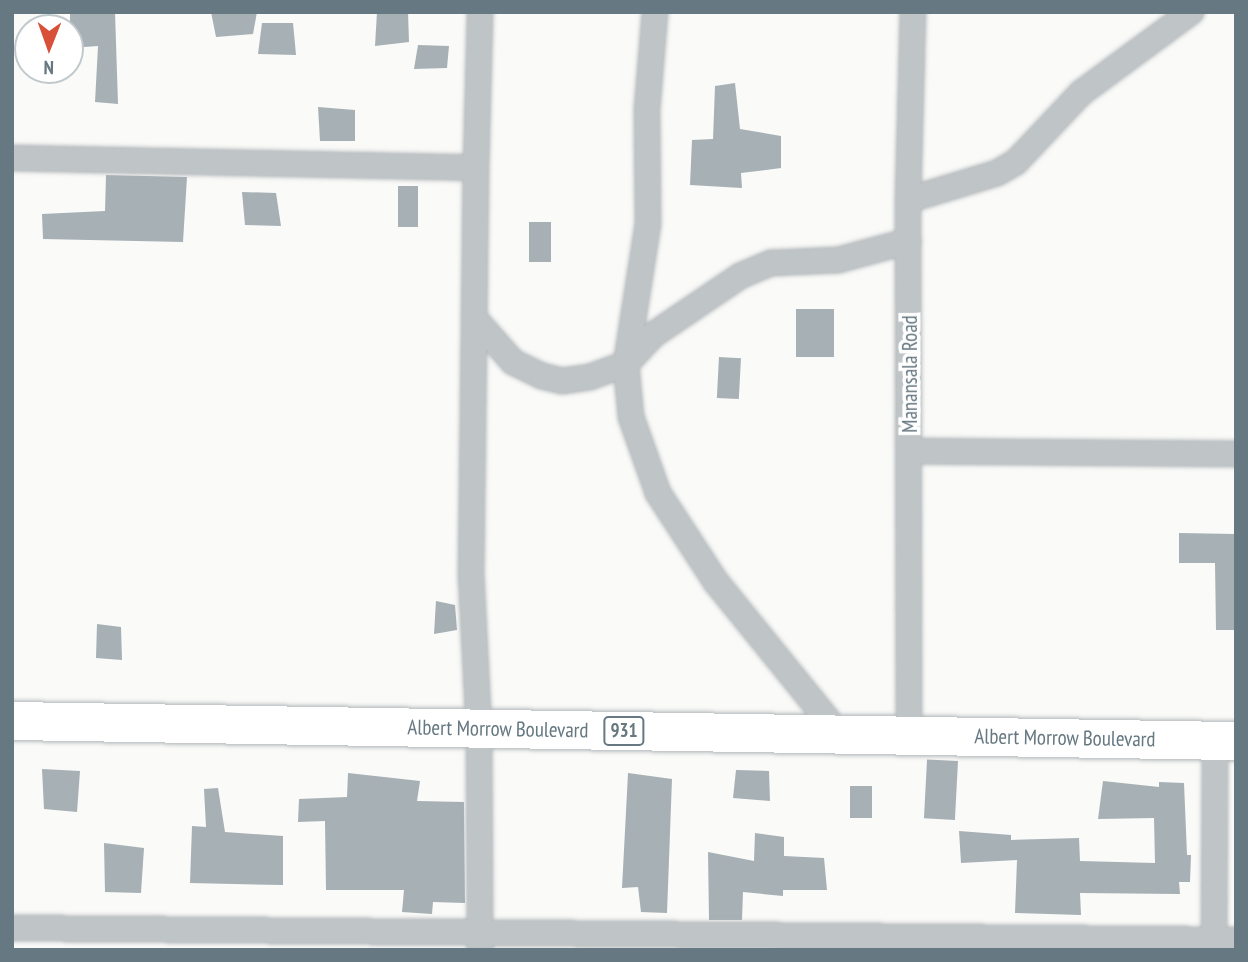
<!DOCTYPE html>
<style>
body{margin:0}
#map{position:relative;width:1248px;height:962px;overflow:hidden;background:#fafaf8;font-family:"PT Sans Narrow",sans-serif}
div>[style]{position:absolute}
.building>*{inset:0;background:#a6b0b5;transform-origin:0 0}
.roads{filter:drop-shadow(0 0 2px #b3b8bb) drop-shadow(0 0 2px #b3b8bb)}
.street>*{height:24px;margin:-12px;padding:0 12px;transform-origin:12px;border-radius:12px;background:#bfc4c7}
.highway>*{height:38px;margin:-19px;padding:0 19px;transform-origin:19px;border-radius:19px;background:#fff}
span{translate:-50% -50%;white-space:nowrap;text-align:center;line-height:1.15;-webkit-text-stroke:7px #fff;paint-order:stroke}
.shield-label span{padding:2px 5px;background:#fff;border:2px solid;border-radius:5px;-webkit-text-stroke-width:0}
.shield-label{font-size:19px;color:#667881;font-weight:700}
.street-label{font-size:21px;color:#667881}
.frame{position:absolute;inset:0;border:14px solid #667881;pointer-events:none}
.north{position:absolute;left:14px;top:14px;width:70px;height:70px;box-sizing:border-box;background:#fff;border:2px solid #c2c9cd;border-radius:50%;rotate:181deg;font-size:19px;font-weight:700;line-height:28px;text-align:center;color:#667881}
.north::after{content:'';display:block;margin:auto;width:24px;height:32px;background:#d85039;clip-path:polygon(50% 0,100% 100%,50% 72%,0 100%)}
</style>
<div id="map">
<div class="building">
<i style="clip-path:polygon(70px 12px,115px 12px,118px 104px,95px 102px,98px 46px,70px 48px)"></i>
<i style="clip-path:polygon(211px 12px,257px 12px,253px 34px,216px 37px)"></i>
<i style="clip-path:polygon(377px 12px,408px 12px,409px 42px,375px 46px)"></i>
<i style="clip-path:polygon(262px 23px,293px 23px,296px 55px,258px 54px)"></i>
<i style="clip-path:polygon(418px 45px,449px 46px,447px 68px,414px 69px)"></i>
<i style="clip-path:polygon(735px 83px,740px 129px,781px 136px,781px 168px,741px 173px,742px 188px,690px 185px,692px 140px,713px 139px,715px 86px)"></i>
<i style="clip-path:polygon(318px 107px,355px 110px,355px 141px,320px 141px)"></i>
<i style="clip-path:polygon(106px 175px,187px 177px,183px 242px,43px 239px,42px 214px,105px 211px)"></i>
<i style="left:398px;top:186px;width:20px;height:41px"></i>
<i style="clip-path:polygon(242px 192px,276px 193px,281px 226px,245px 225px)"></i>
<i style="left:551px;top:222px;width:40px;height:22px;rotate:90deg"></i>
<i style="left:796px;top:309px;width:38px;height:48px"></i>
<i style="left:719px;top:357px;width:22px;height:41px;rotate:3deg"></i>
<i style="clip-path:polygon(1179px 533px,1236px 534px,1236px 630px,1216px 630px,1215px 563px,1179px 563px)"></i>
<i style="clip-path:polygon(436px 601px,455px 605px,457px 630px,434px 634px)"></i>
<i style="clip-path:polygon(97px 624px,121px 627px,122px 660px,96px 658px)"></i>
<i style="left:958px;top:761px;width:59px;height:31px;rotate:93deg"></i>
<i style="clip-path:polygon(42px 769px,80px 771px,77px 812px,44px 809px)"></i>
<i style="clip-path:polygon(736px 770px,769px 771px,770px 801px,733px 798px)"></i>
<i style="clip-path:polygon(348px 773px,420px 781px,417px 801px,464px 802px,465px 903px,433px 902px,432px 914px,402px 912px,404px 890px,326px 890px,325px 821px,298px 822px,299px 799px,347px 797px)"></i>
<i style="clip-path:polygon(628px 773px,672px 779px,667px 913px,641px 912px,638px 887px,622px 888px)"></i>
<i style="clip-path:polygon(1103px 781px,1159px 787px,1159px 782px,1184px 783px,1187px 855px,1191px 855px,1190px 882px,1179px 882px,1180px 894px,1080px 893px,1081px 915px,1015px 913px,1017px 860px,961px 863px,959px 831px,1011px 835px,1011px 840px,1079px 838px,1080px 861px,1155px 863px,1154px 818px,1098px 819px)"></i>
<i style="left:850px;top:786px;width:22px;height:32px"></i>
<i style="clip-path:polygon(218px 788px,225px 832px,283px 836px,283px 885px,190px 883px,192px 826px,206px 827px,204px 789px)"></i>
<i style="clip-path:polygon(755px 833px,784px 837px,784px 856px,824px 858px,827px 890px,783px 890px,783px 896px,743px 892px,742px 920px,709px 920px,708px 852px,754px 861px)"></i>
<i style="clip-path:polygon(104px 843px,144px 848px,141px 893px,105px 892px)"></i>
</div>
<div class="roads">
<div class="street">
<i style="left:655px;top:12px;width:98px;rotate:94.7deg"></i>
<i style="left:647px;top:110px;width:114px;rotate:89.5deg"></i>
<i style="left:648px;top:224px;width:142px;rotate:98.9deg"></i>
<i style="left:626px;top:364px;width:53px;rotate:84.6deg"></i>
<i style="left:631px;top:417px;width:81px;rotate:70.4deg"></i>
<i style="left:658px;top:493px;width:106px;rotate:56.9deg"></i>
<i style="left:716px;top:582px;width:197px;rotate:51deg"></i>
<i style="left:12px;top:158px;width:464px;rotate:1.2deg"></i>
<i style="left:476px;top:168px;width:156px;rotate:-88.5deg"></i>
<i style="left:476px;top:168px;width:405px;rotate:90.7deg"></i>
<i style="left:471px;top:573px;width:156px;rotate:87.1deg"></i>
<i style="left:479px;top:729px;width:220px;rotate:89.7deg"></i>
<i style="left:908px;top:200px;width:93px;rotate:-16.9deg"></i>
<i style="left:997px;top:173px;width:22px;rotate:-30deg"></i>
<i style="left:1016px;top:162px;width:95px;rotate:-46.7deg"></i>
<i style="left:1081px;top:93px;width:137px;rotate:-36.4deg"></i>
<i style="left:474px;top:318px;width:59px;rotate:48.4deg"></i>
<i style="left:513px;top:362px;width:32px;rotate:26deg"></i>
<i style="left:542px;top:376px;width:21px;rotate:14deg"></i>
<i style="left:562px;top:381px;width:28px;rotate:-8deg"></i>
<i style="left:590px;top:377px;width:38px;rotate:-20deg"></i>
<i style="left:626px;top:364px;width:40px;rotate:-47deg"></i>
<i style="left:653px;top:335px;width:105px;rotate:-34.1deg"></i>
<i style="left:740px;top:276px;width:34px;rotate:-23deg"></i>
<i style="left:771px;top:263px;width:67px;rotate:-2.6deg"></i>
<i style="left:838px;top:260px;width:73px;rotate:-15deg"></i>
<i style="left:910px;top:451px;width:326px;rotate:0.5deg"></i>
<i style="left:909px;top:736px;width:536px;rotate:-90.11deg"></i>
<i style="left:908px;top:200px;width:188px;rotate:-88.5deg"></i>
<i style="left:12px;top:928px;width:1224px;rotate:0.56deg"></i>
<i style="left:1214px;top:950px;width:210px;rotate:-89.7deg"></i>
</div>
<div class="highway">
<i style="left:12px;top:721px;width:1224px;rotate:0.94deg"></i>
</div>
</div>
<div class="shield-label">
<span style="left:624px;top:731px">931</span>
</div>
<div class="street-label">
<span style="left:910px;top:374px;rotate:-90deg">Manansala Road</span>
<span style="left:498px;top:729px;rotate:1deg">Albert Morrow Boulevard</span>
<span style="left:1065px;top:738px;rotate:1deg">Albert Morrow Boulevard</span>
</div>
<div class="frame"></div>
<div class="north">N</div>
</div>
